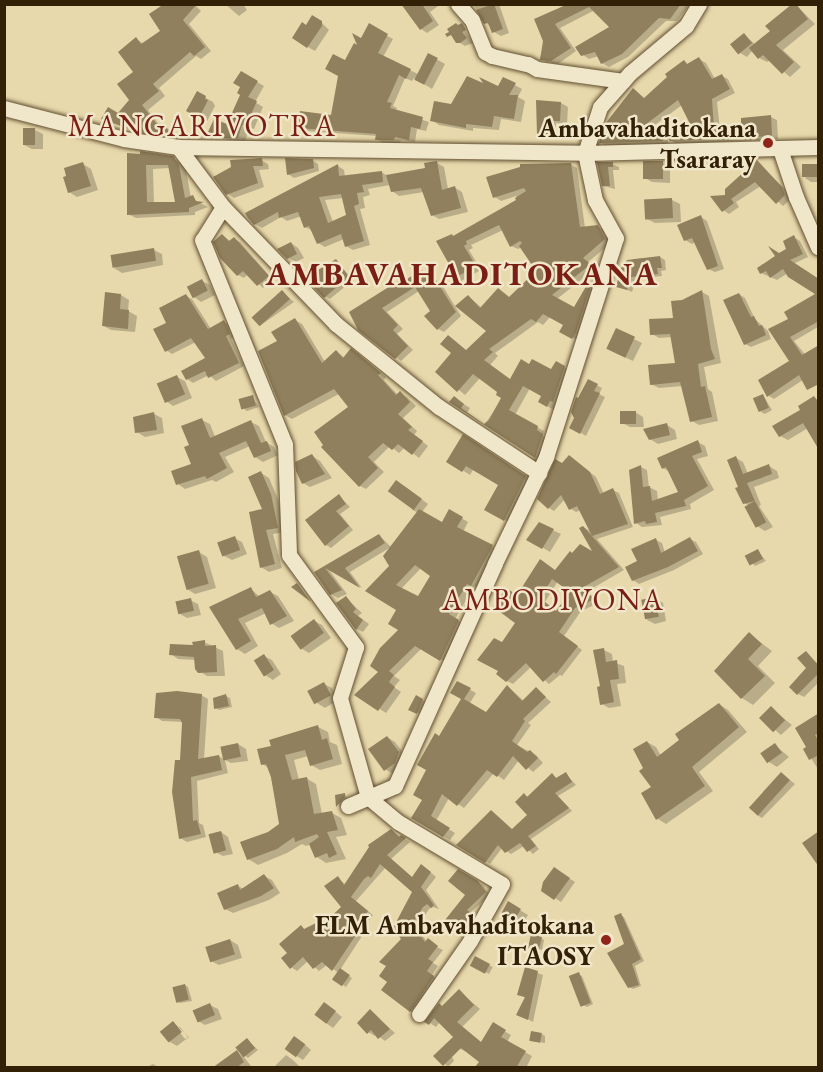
<!DOCTYPE html>
<style>
body{margin:0}
#map{position:relative;width:823px;height:1072px;overflow:hidden;background:#e8d9ac;font-family:"EB Garamond",serif}
div>[style]{position:absolute}
.shadow>*{inset:0;background:#0003;transform-origin:0 0}
.building>*{inset:0;background:#91805d;transform-origin:0 0}
.roads{filter:drop-shadow(0 0 2px #604e30) drop-shadow(0 0 2px #604e30)}
.minor>*{height:15px;margin:-7.5px;padding:0 7.5px;transform-origin:7.5px;border-radius:7.5px;background:#f0e6c9}
.dots>*{width:16px;height:16px;translate:-50% -50%;box-sizing:border-box;border:3px solid #f0e6c9;border-radius:50%}
span{translate:-50% -50%;white-space:nowrap;text-align:center;line-height:1.15;-webkit-text-stroke:5px #f0e6c9;paint-order:stroke}
.poi-label{font-size:27px;color:#322007;font-weight:700}
.right{translate:-100% -50%;text-align:right}
.quarter-label{font-size:30px;color:#7a1f14;letter-spacing:1.5px}
.district-label{font-size:33px;color:#7a1f14;font-weight:700;letter-spacing:1.5px}
.frame{position:absolute;inset:0;border:6px solid #322007;pointer-events:none}
</style>
<div id="map">
<div class="shadow">
<i style="clip-path:polygon(194px 4px,201px 11px,189px 24px,211px 51px,201px 59px,196px 56px,159px 88px,165px 96px,148px 110px,160px 126px,173px 131px,176px 139px,141px 134px,103px 119px,119px 114px,130px 100px,135px 72px,136px 39px,144px 44px,162px 32px)"></i>
<i style="clip-path:polygon(225px 4px,243px 4px,247px 10px,239px 16px)"></i>
<i style="clip-path:polygon(403px 4px,441px 4px,430px 12px,439px 25px,427px 33px,421px 29px)"></i>
<i style="clip-path:polygon(473px 4px,499px 4px,509px 33px,501px 36px,494px 32px)"></i>
<i style="clip-path:polygon(572px 4px,690px 4px,677px 21px,666px 21px,628px 57px,609px 67px,602px 63px,599px 56px,589px 59px,583px 55px,611px 27px,595px 10px,560px 28px,576px 51px,558px 64px,547px 62px,540px 58px,551px 15px)"></i>
<i style="clip-path:polygon(795px 4px,815px 24px,783px 50px,801px 67px,790px 77px,770px 60px,767px 62px,759px 58px,753px 50px,747px 57px,740px 53px,744px 35px,756px 45px,772px 32px)"></i>
<i style="clip-path:polygon(320px 21px,329px 30px,315px 51px,308px 47px,306px 27px)"></i>
<i style="clip-path:polygon(369px 26px,393px 39px,383px 57px,418px 74px,429px 55px,445px 64px,432px 89px,414px 78px,412px 81px,405px 78px,393px 106px,397px 108px,396px 111px,429px 122px,426px 131px,417px 129px,415px 142px,401px 140px,400px 143px,383px 143px,377px 139px,377px 136px,306px 131px,300px 127px,332px 117px,345px 62px,360px 48px)"></i>
<i style="clip-path:polygon(449px 29px,464px 29px,473px 43px,465px 46px,457px 41px)"></i>
<i style="clip-path:polygon(evenodd,699px 59px,706px 63px,715px 79px,722px 76px,728px 79px,735px 93px,717px 102px,720px 130px,743px 128px,771px 117px,777px 120px,778px 139px,677px 144px,668px 139px,668px 144px,606px 146px,600px 142px,634px 90px,645px 99px,684px 62px,689px 65px,699px 59px,682px 105px,692px 125px,644px 133px,682px 105px)"></i>
<i style="clip-path:polygon(241px 73px,264px 86px,255px 102px,263px 107px,254px 129px,249px 128px,245px 142px,231px 141px,217px 136px,228px 126px,241px 94px)"></i>
<i style="clip-path:polygon(504px 79px,522px 89px,518px 97px,525px 101px,521px 122px,501px 119px,499px 130px,473px 128px,473px 131px,439px 125px,432px 120px,452px 106px,498px 88px)"></i>
<i style="clip-path:polygon(197px 93px,213px 102px,215px 106px,207px 121px,188px 110px)"></i>
<i style="clip-path:polygon(537px 102px,561px 103px,568px 107px,567px 124px,556px 123px,555px 139px,538px 134px)"></i>
<i style="clip-path:polygon(35px 130px,43px 134px,43px 149px,32px 149px,24px 145px)"></i>
<i style="clip-path:polygon(evenodd,129px 155px,172px 158px,180px 162px,186px 170px,191px 198px,208px 207px,195px 212px,195px 215px,136px 218px,128px 214px,129px 155px,170px 168px,177px 204px,154px 203px,153px 169px,170px 168px)"></i>
<i style="clip-path:polygon(261px 160px,268px 164px,269px 169px,259px 170px,264px 187px,234px 198px,227px 193px,215px 177px)"></i>
<i style="clip-path:polygon(312px 160px,318px 164px,319px 171px,294px 178px,288px 174px)"></i>
<i style="clip-path:polygon(662px 162px,670px 167px,670px 183px,652px 182px,645px 178px)"></i>
<i style="clip-path:polygon(757px 162px,788px 192px,791px 199px,783px 206px,761px 186px,736px 202px,739px 207px,729px 214px,723px 210px,727px 197px)"></i>
<i style="clip-path:polygon(evenodd,437px 163px,444px 167px,448px 189px,454px 187px,462px 192px,468px 212px,439px 219px,432px 215px,424px 192px,399px 196px,392px 191px,390px 185px,368px 189px,370px 195px,363px 197px,365px 208px,360px 209px,370px 245px,353px 250px,346px 246px,344px 239px,325px 247px,318px 243px,313px 231px,305px 227px,302px 216px,287px 221px,281px 217px,262px 228px,255px 224px,338px 166px,344px 170px,345px 177px,381px 172px,388px 176px,427px 169px,437px 163px,344px 198px,348px 216px,333px 222px,325px 200px,344px 198px)"></i>
<i style="clip-path:polygon(83px 164px,91px 169px,98px 190px,77px 197px,69px 192px)"></i>
<i style="clip-path:polygon(570px 164px,577px 168px,585px 228px,597px 226px,604px 230px,611px 243px,588px 262px,596px 268px,557px 299px,575px 309px,589px 285px,597px 290px,579px 341px,561px 331px,565px 324px,551px 316px,543px 325px,538px 322px,495px 353px,498px 356px,490px 365px,511px 381px,530px 366px,552px 371px,556px 363px,571px 371px,554px 410px,540px 402px,543px 396px,530px 388px,515px 415px,544px 431px,543px 436px,549px 439px,541px 461px,485px 424px,503px 397px,499px 392px,480px 378px,465px 395px,437px 372px,454px 353px,454px 341px,467px 351px,488px 331px,468px 296px,482px 308px,499px 289px,510px 298px,538px 271px,522px 247px,518px 249px,511px 246px,503px 230px,471px 245px,473px 248px,469px 250px,481px 270px,461px 281px,454px 278px,452px 267px,454px 237px,518px 201px,516px 196px,501px 201px,495px 197px)"></i>
<i style="clip-path:polygon(599px 164px,612px 164px,619px 167px,619px 170px,613px 170px,615px 189px,603px 186px)"></i>
<i style="clip-path:polygon(818px 165px,818px 182px,811px 182px,805px 178px)"></i>
<i style="clip-path:polygon(672px 200px,680px 204px,681px 222px,655px 223px,647px 219px)"></i>
<i style="clip-path:polygon(701px 217px,707px 221px,724px 269px,715px 272px,708px 269px,696px 242px,692px 244px,685px 240px)"></i>
<i style="clip-path:polygon(222px 235px,231px 242px,234px 239px,240px 242px,273px 280px,263px 288px,248px 274px,244px 278px,238px 275px)"></i>
<i style="clip-path:polygon(794px 237px,800px 241px,808px 257px,793px 264px,818px 280px,818px 327px,794px 341px,818px 370px,774px 399px,769px 396px,791px 361px,770px 329px,790px 320px,818px 294px,788px 273px,777px 280px,761px 273px,788px 249px)"></i>
<i style="clip-path:polygon(291px 243px,298px 248px,304px 258px,296px 262px,288px 258px)"></i>
<i style="clip-path:polygon(154px 250px,162px 254px,163px 265px,122px 273px,114px 268px)"></i>
<i style="clip-path:polygon(660px 257px,665px 260px,666px 270px,661px 271px,662px 276px,636px 279px,632px 292px,618px 286px,633px 259px)"></i>
<i style="clip-path:polygon(336px 261px,353px 280px,330px 299px,325px 296px)"></i>
<i style="clip-path:polygon(422px 272px,433px 283px,442px 285px,461px 316px,444px 332px,438px 329px,431px 311px,419px 291px,387px 312px,403px 329px,397px 334px,413px 350px,401px 361px,360px 329px,406px 282px)"></i>
<i style="clip-path:polygon(202px 281px,210px 285px,215px 295px,201px 302px,194px 297px)"></i>
<i style="clip-path:polygon(282px 292px,294px 302px,261px 325px,257px 322px)"></i>
<i style="clip-path:polygon(702px 292px,709px 296px,721px 363px,704px 367px,708px 389px,712px 392px,718px 421px,699px 425px,692px 421px,683px 386px,659px 388px,651px 384px,677px 364px,672px 337px,659px 338px,652px 334px,674px 319px,683px 301px)"></i>
<i style="clip-path:polygon(739px 294px,745px 298px,755px 319px,768px 331px,771px 339px,751px 347px,745px 344px)"></i>
<i style="clip-path:polygon(121px 295px,129px 300px,128px 311px,137px 316px,135px 332px,111px 330px,104px 326px)"></i>
<i style="clip-path:polygon(186px 296px,192px 299px,211px 329px,224px 322px,230px 325px,235px 337px,231px 339px,244px 366px,216px 381px,209px 375px,193px 383px,187px 379px,207px 358px,196px 342px,172px 354px,166px 350px,168px 323px)"></i>
<i style="clip-path:polygon(295px 320px,302px 324px,325px 362px,337px 352px,345px 358px,358px 354px,386px 377px,384px 380px,398px 395px,400px 393px,407px 397px,416px 406px,403px 418px,417px 431px,414px 435px,428px 446px,419px 458px,405px 447px,399px 453px,390px 446px,374px 462px,384px 472px,366px 489px,360px 486px,350px 408px,339px 394px,292px 419px,285px 415px,279px 342px)"></i>
<i style="clip-path:polygon(634px 339px,642px 343px,633px 361px,616px 353px)"></i>
<i style="clip-path:polygon(177px 377px,185px 381px,192px 398px,173px 406px,166px 401px)"></i>
<i style="clip-path:polygon(589px 381px,602px 388px,599px 394px,605px 397px,586px 436px,571px 427px,576px 418px,578px 400px)"></i>
<i style="clip-path:polygon(763px 395px,772px 410px,765px 414px,761px 412px)"></i>
<i style="clip-path:polygon(252px 396px,259px 407px,247px 411px,244px 409px)"></i>
<i style="left:454px;top:398px;width:19px;height:5px;rotate:32deg"></i>
<i style="clip-path:polygon(814px 398px,818px 400px,818px 442px,808px 428px,788px 440px,780px 436px)"></i>
<i style="clip-path:polygon(635px 412px,643px 417px,644px 427px,630px 427px,622px 423px)"></i>
<i style="clip-path:polygon(154px 414px,162px 418px,164px 433px,145px 437px,137px 432px)"></i>
<i style="clip-path:polygon(202px 420px,210px 424px,215px 437px,251px 422px,259px 426px,266px 442px,274px 447px,278px 455px,263px 462px,255px 457px,250px 446px,225px 457px,234px 472px,216px 482px,212px 480px,185px 489px,178px 484px,193px 465px,191px 446px)"></i>
<i style="clip-path:polygon(667px 425px,675px 430px,677px 439px,658px 444px,650px 439px)"></i>
<i style="clip-path:polygon(470px 440px,532px 481px,512px 524px,486px 509px,500px 485px,474px 468px,470px 475px,448px 461px)"></i>
<i style="clip-path:polygon(698px 442px,705px 446px,708px 456px,697px 459px,714px 490px,690px 504px,691px 509px,660px 517px,662px 525px,642px 527px,636px 523px,641px 467px,647px 470px,649px 487px,657px 491px,658px 500px,680px 493px,670px 472px,663px 468px)"></i>
<i style="clip-path:polygon(312px 456px,320px 461px,332px 478px,310px 487px,303px 483px)"></i>
<i style="clip-path:polygon(evenodd,569px 456px,596px 477px,604px 494px,613px 490px,619px 493px,633px 527px,597px 539px,624px 570px,586px 592px,599px 603px,581px 611px,564px 636px,582px 650px,562px 676px,560px 675px,549px 684px,531px 667px,513px 684px,507px 681px,503px 644px,517px 623px,518px 597px,556px 571px,596px 555px,583px 527px,592px 532px,581px 510px,576px 512px,571px 509px,565px 499px,554px 511px,549px 508px,562px 465px,569px 456px,558px 581px,572px 592px,557px 612px,545px 602px,558px 581px)"></i>
<i style="clip-path:polygon(736px 458px,743px 462px,748px 474px,769px 466px,777px 471px,779px 478px,754px 487px,761px 505px,759px 506px,773px 527px,765px 531px,757px 526px,750px 506px,744px 503px)"></i>
<i style="clip-path:polygon(261px 473px,269px 478px,278px 499px,285px 532px,273px 534px,282px 568px,269px 572px,261px 567px,264px 510px)"></i>
<i style="clip-path:polygon(evenodd,404px 486px,428px 504px,422px 512px,443px 524px,450px 511px,468px 522px,463px 532px,499px 550px,478px 589px,474px 586px,455px 619px,465px 625px,447px 663px,422px 648px,394px 676px,400px 680px,394px 687px,401px 692px,386px 713px,357px 695px,380px 672px,401px 630px,391px 566px,418px 513px,413px 510px,404px 486px,421px 568px,432px 576px,419px 598px,401px 589px,421px 568px)"></i>
<i style="clip-path:polygon(339px 496px,350px 507px,340px 514px,353px 530px,331px 548px,326px 545px)"></i>
<i style="clip-path:polygon(540px 524px,561px 534px,550px 552px,528px 539px)"></i>
<i style="clip-path:polygon(379px 535px,391px 547px,350px 572px,362px 588px,327px 567px,347px 594px,338px 598px,331px 594px,316px 573px)"></i>
<i style="clip-path:polygon(234px 538px,242px 542px,247px 554px,232px 560px,224px 556px)"></i>
<i style="clip-path:polygon(690px 539px,696px 542px,703px 554px,674px 570px,639px 584px,633px 580px,639px 562px,656px 540px,662px 543px,665px 553px)"></i>
<i style="clip-path:polygon(758px 551px,766px 561px,755px 566px,747px 557px)"></i>
<i style="clip-path:polygon(199px 552px,207px 557px,216px 588px,195px 594px,187px 589px)"></i>
<i style="clip-path:polygon(251px 589px,260px 597px,270px 592px,278px 596px,294px 621px,279px 628px,271px 623px,266px 613px,245px 623px,258px 646px,245px 654px,237px 649px,211px 607px)"></i>
<i style="clip-path:polygon(346px 598px,362px 613px,358px 616px,369px 624px,363px 632px,357px 629px)"></i>
<i style="clip-path:polygon(655px 598px,663px 603px,666px 621px,655px 624px,647px 620px)"></i>
<i style="clip-path:polygon(190px 600px,198px 604px,201px 615px,187px 618px,180px 614px)"></i>
<i style="clip-path:polygon(314px 621px,322px 625px,331px 638px,309px 653px,302px 649px)"></i>
<i style="clip-path:polygon(749px 634px,772px 651px,758px 666px,775px 683px,753px 705px,742px 698px,717px 672px)"></i>
<i style="clip-path:polygon(204px 642px,223px 651px,225px 676px,207px 676px,199px 671px,196px 660px,178px 659px,171px 654px)"></i>
<i style="clip-path:polygon(604px 650px,612px 654px,613px 662px,624px 666px,626px 683px,617px 684px,621px 706px,609px 708px,602px 704px)"></i>
<i style="clip-path:polygon(806px 653px,818px 664px,818px 683px,804px 697px,798px 694px,808px 668px)"></i>
<i style="clip-path:polygon(264px 656px,272px 660px,281px 674px,273px 680px,265px 675px)"></i>
<i style="clip-path:polygon(458px 683px,476px 693px,470px 703px,487px 714px,508px 687px,524px 701px,536px 689px,551px 702px,528px 723px,531px 725px,517px 745px,536px 755px,543px 763px,533px 772px,519px 760px,504px 780px,494px 773px,464px 808px,449px 798px,436px 821px,455px 833px,450px 840px,413px 818px,424px 799px,428px 770px,440px 738px,463px 699px)"></i>
<i style="clip-path:polygon(324px 684px,332px 688px,338px 700px,325px 708px,317px 703px)"></i>
<i style="clip-path:polygon(201px 695px,208px 699px,204px 759px,219px 756px,223px 759px,238px 744px,246px 749px,248px 761px,231px 763px,225px 760px,228px 773px,197px 781px,199px 823px,203px 825px,206px 837px,187px 842px,180px 838px,184px 722px,162px 721px,156px 717px)"></i>
<i style="clip-path:polygon(226px 696px,230px 698px,232px 707px,219px 710px,216px 708px)"></i>
<i style="left:416px;top:697px;width:16px;height:13px;rotate:27deg"></i>
<i style="clip-path:polygon(720px 705px,728px 710px,747px 732px,699px 772px,713px 791px,666px 824px,658px 819px,647px 742px,656px 747px,661px 756px)"></i>
<i style="clip-path:polygon(771px 708px,792px 725px,781px 735px,761px 718px)"></i>
<i style="clip-path:polygon(818px 715px,818px 769px,805px 749px,808px 748px)"></i>
<i style="clip-path:polygon(318px 727px,328px 732px,330px 742px,337px 745px,342px 764px,320px 770px,311px 765px,308px 756px,294px 760px,299px 780px,306px 778px,316px 784px,322px 814px,332px 813px,341px 818px,347px 835px,336px 837px,346px 859px,326px 863px,317px 857px,311px 844px,306px 846px,302px 844px,287px 853px,258px 865px,248px 859px,269px 833px,281px 825px,269px 768px,262px 764px,272px 747px)"></i>
<i style="clip-path:polygon(387px 737px,395px 742px,407px 758px,393px 774px,385px 769px)"></i>
<i style="clip-path:polygon(775px 745px,789px 757px,777px 767px,769px 762px)"></i>
<i style="clip-path:polygon(566px 774px,576px 785px,558px 796px,572px 811px,531px 839px,539px 849px,533px 854px,524px 846px,511px 854px,502px 848px,490px 864px,458px 845px,513px 830px,529px 815px,524px 795px,529px 797px,552px 775px,558px 779px)"></i>
<i style="clip-path:polygon(782px 774px,795px 784px,762px 818px,757px 815px)"></i>
<i style="clip-path:polygon(345px 795px,348px 799px,340px 807px,336px 796px)"></i>
<i style="clip-path:polygon(391px 831px,410px 842px,391px 859px,413px 878px,427px 869px,436px 877px,426px 890px,439px 909px,433px 907px,429px 909px,417px 928px,427px 942px,443px 950px,433px 963px,438px 966px,432px 975px,438px 980px,416px 1014px,410px 1011px,389px 982px,414px 892px,386px 867px,356px 901px,373px 915px,361px 931px,364px 933px,340px 970px,352px 978px,346px 987px,334px 979px,339px 973px,327px 965px,319px 971px,308px 961px,297px 971px,291px 967px,289px 953px,301px 927px,306px 930px,316px 924px,322px 928px,343px 907px,338px 878px,346px 885px)"></i>
<i style="clip-path:polygon(221px 832px,228px 837px,233px 854px,223px 856px,215px 852px)"></i>
<i style="clip-path:polygon(458px 871px,483px 885px,490px 895px,470px 913px,477px 918px,472px 928px,461px 921px,451px 930px,447px 928px,467px 895px)"></i>
<i style="clip-path:polygon(561px 873px,575px 882px,561px 902px,543px 890px)"></i>
<i style="clip-path:polygon(264px 876px,272px 880px,280px 893px,269px 900px,233px 913px,225px 909px,238px 886px,244px 889px)"></i>
<i style="clip-path:polygon(508px 903px,528px 915px,523px 923px,503px 913px)"></i>
<i style="clip-path:polygon(620px 915px,624px 917px,644px 961px,635px 966px,641px 986px,633px 989px,629px 987px,626px 945px)"></i>
<i style="clip-path:polygon(541px 938px,544px 940px,542px 950px,530px 947px)"></i>
<i style="clip-path:polygon(230px 940px,238px 945px,242px 958px,219px 965px,211px 961px)"></i>
<i style="left:476px;top:958px;width:19px;height:8px;rotate:28deg"></i>
<i style="clip-path:polygon(526px 969px,543px 975px,533px 1022px,524px 1017px,526px 998px,519px 995px)"></i>
<i style="clip-path:polygon(578px 974px,582px 976px,593px 1004px,587px 1007px,583px 1005px)"></i>
<i style="clip-path:polygon(185px 985px,188px 987px,192px 1001px,180px 1003px,176px 1001px)"></i>
<i style="clip-path:polygon(459px 991px,480px 1009px,462px 1027px,482px 1043px,493px 1024px,511px 1035px,507px 1042px,532px 1056px,526px 1068px,477px 1068px,481px 1062px,468px 1052px,460px 1049px,452px 1040px,455px 1037px,440px 1022px,436px 1027px,427px 1021px)"></i>
<i style="clip-path:polygon(210px 1005px,218px 1009px,222px 1019px,205px 1025px,198px 1021px)"></i>
<i style="clip-path:polygon(332px 1009px,342px 1017px,333px 1028px,326px 1023px)"></i>
<i style="clip-path:polygon(370px 1011px,395px 1033px,385px 1041px,376px 1034px,375px 1036px,368px 1032px)"></i>
<i style="clip-path:polygon(evenodd,173px 1022px,189px 1037px,177px 1046px,170px 1042px,173px 1022px,176px 1027px,180px 1027px,188px 1037px,185px 1039px,176px 1027px)"></i>
<i style="clip-path:polygon(542px 1034px,545px 1036px,545px 1043px,531px 1041px)"></i>
<i style="clip-path:polygon(247px 1040px,258px 1050px,248px 1058px,244px 1055px)"></i>
<i style="clip-path:polygon(302px 1042px,311px 1050px,303px 1060px,286px 1049px)"></i>
<i style="clip-path:polygon(448px 1048px,454px 1061px,448px 1067px,436px 1056px)"></i>
<i style="clip-path:polygon(237px 1052px,244px 1057px,251px 1066px,236px 1067px)"></i>
<i style="clip-path:polygon(286px 1055px,293px 1060px,301px 1068px,273px 1068px)"></i>
<i style="clip-path:polygon(153px 1064px,160px 1068px,145px 1068px)"></i>
</div>
<div class="building">
<i style="clip-path:polygon(164px 4px,197px 4px,183px 20px,205px 47px,194px 56px,190px 52px,153px 84px,159px 91px,142px 105px,156px 123px,166px 125px,170px 136px,133px 130px,101px 119px,108px 107px,118px 113px,129px 100px,117px 84px,133px 72px,118px 52px,136px 37px,141px 44px,160px 31px,149px 14px)"></i>
<i style="clip-path:polygon(401px 4px,422px 4px,433px 21px,420px 30px)"></i>
<i style="clip-path:polygon(494px 4px,503px 29px,492px 33px,488px 23px,484px 24px,476px 10px)"></i>
<i style="clip-path:polygon(568px 4px,681px 4px,670px 19px,659px 18px,622px 54px,601px 64px,595px 52px,581px 56px,575px 47px,609px 27px,589px 7px,555px 24px,571px 48px,551px 61px,540px 60px,543px 41px,534px 19px)"></i>
<i style="clip-path:polygon(792px 4px,796px 4px,808px 19px,776px 45px,794px 62px,782px 74px,763px 55px,758px 59px,749px 48px,770px 31px,765px 26px)"></i>
<i style="clip-path:polygon(312px 15px,322px 21px,322px 26px,307px 48px,292px 38px,302px 22px,306px 25px)"></i>
<i style="clip-path:polygon(369px 23px,388px 34px,378px 53px,411px 69px,406px 79px,399px 75px,387px 102px,392px 103px,390px 108px,423px 117px,420px 129px,411px 127px,409px 140px,395px 137px,394px 140px,375px 140px,376px 134px,298px 128px,300px 111px,331px 115px,338px 76px,325px 69px,333px 54px,345px 60px,354px 43px,357px 45px,352px 33px,361px 38px)"></i>
<i style="clip-path:polygon(456px 23px,458px 25px,462px 23px,466px 30px,462px 32px,467px 38px,460px 43px,456px 43px,451px 35px,447px 37px,445px 34px,449px 32px,447px 29px)"></i>
<i style="left:744px;top:33px;width:13px;height:18px;rotate:51deg"></i>
<i style="left:428px;top:53px;width:11px;height:30px;rotate:27deg"></i>
<i style="clip-path:polygon(evenodd,699px 57px,712px 79px,722px 74px,730px 89px,712px 99px,714px 129px,741px 127px,741px 118px,771px 115px,772px 136px,670px 141px,663px 129px,663px 141px,599px 143px,605px 124px,633px 88px,644px 98px,667px 77px,665px 74px,684px 60px,687px 64px,699px 57px,678px 100px,690px 124px,633px 134px,678px 100px)"></i>
<i style="clip-path:polygon(241px 71px,258px 81px,248px 97px,257px 101px,246px 126px,242px 125px,238px 138px,222px 138px,208px 132px,214px 119px,227px 124px,240px 95px,237px 93px,240px 87px,233px 83px)"></i>
<i style="clip-path:polygon(467px 76px,483px 83px,479px 77px,498px 86px,503px 77px,516px 83px,509px 95px,518px 95px,514px 119px,494px 116px,492px 127px,466px 124px,466px 128px,430px 121px,434px 101px,451px 104px)"></i>
<i style="clip-path:polygon(197px 91px,206px 96px,205px 99px,208px 100px,199px 118px,186px 111px)"></i>
<i style="clip-path:polygon(536px 100px,561px 102px,560px 121px,550px 121px,549px 136px,537px 135px)"></i>
<i style="left:23px;top:128px;width:12px;height:17px"></i>
<i style="clip-path:polygon(evenodd,140px 151px,173px 156px,179px 165px,185px 198px,193px 195px,196px 201px,204px 202px,189px 208px,189px 212px,127px 215px,127px 153px,140px 154px,140px 151px,146px 165px,168px 165px,175px 202px,147px 202px,146px 165px)"></i>
<i style="clip-path:polygon(262px 158px,263px 166px,253px 166px,258px 183px,226px 195px,213px 177px,231px 167px,230px 160px)"></i>
<i style="clip-path:polygon(285px 158px,313px 159px,314px 168px,287px 175px)"></i>
<i style="clip-path:polygon(757px 160px,782px 187px,785px 195px,776px 204px,755px 182px,731px 199px,734px 203px,722px 212px,710px 196px,725px 195px,725px 189px)"></i>
<i style="clip-path:polygon(437px 161px,442px 190px,455px 186px,461px 208px,431px 216px,421px 188px,391px 192px,386px 175px,425px 168px,424px 163px)"></i>
<i style="left:643px;top:161px;width:20px;height:18px"></i>
<i style="clip-path:polygon(83px 162px,91px 186px,68px 193px,63px 177px,66px 176px,64px 168px)"></i>
<i style="clip-path:polygon(597px 162px,613px 162px,613px 167px,608px 167px,610px 186px,602px 186px)"></i>
<i style="clip-path:polygon(571px 163px,580px 227px,598px 225px,605px 239px,583px 258px,591px 264px,552px 295px,574px 307px,588px 283px,591px 285px,576px 332px,572px 339px,559px 332px,563px 325px,543px 314px,536px 322px,531px 319px,489px 349px,493px 352px,484px 360px,510px 379px,521px 359px,529px 364px,532px 359px,551px 369px,556px 361px,565px 366px,553px 402px,550px 401px,547px 407px,538px 402px,541px 396px,523px 386px,509px 410px,538px 426px,537px 430px,543px 434px,535px 458px,449px 402px,454px 396px,464px 404px,461px 408px,484px 424px,489px 420px,501px 398px,496px 395px,497px 392px,473px 374px,457px 392px,435px 372px,451px 353px,440px 344px,448px 335px,466px 350px,486px 331px,455px 306px,468px 295px,480px 308px,498px 288px,509px 297px,536px 271px,519px 246px,522px 243px,520px 241px,510px 247px,499px 225px,466px 241px,467px 244px,464px 246px,476px 266px,453px 279px,447px 268px,450px 266px,436px 241px,452px 234px,453px 236px,516px 200px,515px 198px,526px 191px,524px 188px,493px 198px,486px 177px,520px 167px,520px 164px)"></i>
<i style="clip-path:polygon(evenodd,338px 164px,339px 176px,382px 171px,383px 182px,362px 185px,364px 192px,357px 193px,359px 204px,354px 206px,364px 241px,345px 247px,341px 234px,317px 244px,309px 226px,304px 228px,298px 212px,279px 218px,278px 212px,254px 225px,248px 218px,245px 213px,338px 164px,341px 194px,346px 215px,328px 223px,319px 197px,341px 194px)"></i>
<i style="left:819px;top:164px;width:13px;height:17px;rotate:90deg"></i>
<i style="left:672px;top:198px;width:20px;height:28px;rotate:87deg"></i>
<i style="clip-path:polygon(701px 215px,718px 266px,707px 270px,692px 238px,684px 241px,677px 225px)"></i>
<i style="clip-path:polygon(222px 234px,229px 241px,234px 237px,269px 276px,257px 286px,243px 271px,237px 276px,220px 258px,213px 242px)"></i>
<i style="clip-path:polygon(794px 235px,803px 254px,790px 260px,819px 279px,819px 321px,790px 337px,802px 355px,819px 345px,819px 384px,807px 390px,799px 375px,767px 397px,758px 380px,789px 361px,768px 329px,788px 319px,784px 312px,815px 294px,788px 277px,783px 269px,770px 278px,766px 271px,760px 274px,757px 268px,775px 256px,768px 246px,779px 253px,786px 249px,783px 241px)"></i>
<i style="clip-path:polygon(291px 242px,297px 254px,287px 259px,277px 249px)"></i>
<i style="left:154px;top:248px;width:13px;height:44px;rotate:81deg"></i>
<i style="clip-path:polygon(660px 256px,662px 268px,657px 268px,658px 274px,631px 277px,627px 290px,616px 287px,621px 268px,627px 260px)"></i>
<i style="clip-path:polygon(336px 259px,349px 277px,324px 298px,305px 278px)"></i>
<i style="clip-path:polygon(422px 270px,431px 283px,436px 280px,456px 312px,437px 330px,424px 316px,430px 311px,415px 287px,382px 308px,398px 325px,393px 330px,408px 346px,395px 359px,358px 330px,349px 312px,403px 278px,405px 280px)"></i>
<i style="left:202px;top:279px;width:13px;height:17px;rotate:63deg"></i>
<i style="left:282px;top:290px;width:12px;height:41px;rotate:48deg"></i>
<i style="clip-path:polygon(702px 290px,711px 349px,715px 359px,698px 364px,701px 387px,705px 386px,712px 417px,690px 422px,680px 382px,650px 385px,648px 365px,675px 363px,670px 334px,650px 335px,649px 319px,673px 318px,671px 301px,682px 300px)"></i>
<i style="clip-path:polygon(105px 292px,121px 294px,120px 309px,129px 310px,128px 329px,102px 326px)"></i>
<i style="clip-path:polygon(739px 293px,751px 317px,754px 316px,759px 326px,762px 325px,766px 335px,744px 345px,723px 300px)"></i>
<i style="clip-path:polygon(186px 294px,208px 329px,224px 320px,230px 334px,226px 336px,239px 363px,208px 378px,205px 371px,186px 380px,181px 371px,205px 358px,191px 338px,165px 352px,153px 329px,166px 323px,159px 308px)"></i>
<i style="clip-path:polygon(295px 318px,322px 363px,336px 350px,343px 358px,351px 348px,381px 373px,378px 375px,396px 395px,400px 391px,410px 402px,398px 414px,412px 427px,408px 430px,423px 441px,412px 455px,398px 444px,392px 450px,383px 443px,368px 457px,378px 468px,359px 487px,321px 447px,323px 445px,314px 432px,348px 407px,334px 389px,284px 416px,258px 351px,277px 341px,271px 332px)"></i>
<i style="left:616px;top:328px;width:21px;height:23px;rotate:25deg"></i>
<i style="left:177px;top:375px;width:21px;height:22px;rotate:67deg"></i>
<i style="clip-path:polygon(588px 379px,598px 384px,594px 391px,600px 393px,580px 434px,569px 428px,574px 418px,571px 412px,576px 397px,578px 398px)"></i>
<i style="left:763px;top:394px;width:15px;height:11px;rotate:67deg"></i>
<i style="left:253px;top:395px;width:11px;height:15px;rotate:75deg"></i>
<i style="clip-path:polygon(814px 396px,819px 403px,819px 450px,803px 423px,779px 437px,772px 426px,800px 410px,798px 406px)"></i>
<i style="left:620px;top:411px;width:16px;height:13px"></i>
<i style="clip-path:polygon(154px 412px,157px 430px,135px 433px,133px 417px)"></i>
<i style="clip-path:polygon(202px 418px,210px 438px,251px 420px,261px 443px,267px 441px,271px 451px,254px 458px,246px 441px,219px 453px,227px 468px,207px 479px,205px 476px,176px 485px,171px 471px,191px 464px,184px 447px,189px 445px,181px 426px)"></i>
<i style="clip-path:polygon(667px 423px,670px 435px,649px 440px,643px 429px)"></i>
<i style="clip-path:polygon(463px 434px,526px 476px,504px 521px,484px 510px,498px 485px,466px 466px,462px 472px,446px 462px)"></i>
<i style="clip-path:polygon(698px 440px,702px 452px,692px 456px,708px 486px,684px 500px,686px 506px,655px 513px,657px 522px,646px 524px,645px 521px,634px 524px,629px 470px,641px 465px,643px 487px,650px 486px,652px 501px,678px 492px,666px 467px,662px 469px,657px 458px)"></i>
<i style="clip-path:polygon(312px 454px,325px 474px,302px 484px,296px 471px,295px 462px)"></i>
<i style="clip-path:polygon(evenodd,569px 455px,590px 472px,600px 494px,613px 488px,628px 524px,592px 536px,619px 567px,582px 588px,595px 599px,575px 608px,559px 632px,578px 646px,556px 674px,554px 672px,543px 682px,526px 663px,506px 682px,496px 674px,498px 671px,477px 660px,494px 638px,502px 642px,515px 623px,493px 607px,506px 588px,517px 595px,540px 559px,555px 570px,570px 551px,572px 553px,580px 544px,592px 551px,579px 528px,583px 526px,592px 536px,577px 506px,569px 510px,561px 495px,548px 509px,537px 499px,555px 459px,562px 463px,569px 455px,552px 579px,570px 592px,556px 611px,540px 598px,552px 579px)"></i>
<i style="clip-path:polygon(736px 456px,743px 474px,769px 464px,772px 474px,747px 483px,755px 501px,743px 504px,735px 488px,738px 487px,727px 460px)"></i>
<i style="clip-path:polygon(261px 471px,271px 494px,278px 528px,266px 530px,275px 564px,260px 568px,249px 512px,262px 509px,248px 477px)"></i>
<i style="left:396px;top:480px;width:32px;height:14px;rotate:36deg"></i>
<i style="clip-path:polygon(339px 494px,346px 504px,336px 511px,349px 526px,325px 546px,305px 520px)"></i>
<i style="left:755px;top:501px;width:24px;height:12px;rotate:62deg"></i>
<i style="clip-path:polygon(evenodd,419px 509px,442px 522px,449px 509px,463px 517px,457px 527px,493px 545px,471px 586px,467px 584px,449px 614px,459px 620px,440px 661px,415px 646px,389px 671px,394px 675px,389px 682px,395px 687px,378px 711px,354px 695px,378px 672px,370px 666px,380px 648px,398px 630px,388px 624px,396px 610px,365px 591px,389px 566px,383px 556px,419px 509px,415px 565px,430px 576px,418px 596px,396px 585px,415px 565px)"></i>
<i style="clip-path:polygon(539px 522px,554px 529px,542px 549px,526px 540px)"></i>
<i style="clip-path:polygon(379px 534px,385px 543px,345px 568px,360px 588px,325px 568px,342px 590px,330px 595px,314px 572px)"></i>
<i style="left:235px;top:536px;width:15px;height:19px;rotate:70deg"></i>
<i style="clip-path:polygon(690px 537px,698px 551px,668px 567px,632px 581px,625px 567px,637px 561px,631px 549px,656px 538px,661px 553px)"></i>
<i style="left:758px;top:549px;width:11px;height:15px;rotate:63deg"></i>
<i style="left:199px;top:550px;width:35px;height:23px;rotate:74deg"></i>
<i style="clip-path:polygon(297px 583px,311px 602px,291px 587px)"></i>
<i style="clip-path:polygon(251px 587px,256px 597px,270px 590px,287px 616px,270px 625px,262px 608px,238px 619px,251px 641px,236px 650px,209px 607px)"></i>
<i style="clip-path:polygon(346px 596px,356px 609px,353px 612px,363px 620px,356px 630px,336px 603px)"></i>
<i style="left:655px;top:597px;width:20px;height:14px;rotate:79deg"></i>
<i style="left:191px;top:598px;width:13px;height:16px;rotate:77deg"></i>
<i style="left:314px;top:619px;width:17px;height:29px;rotate:54deg"></i>
<i style="clip-path:polygon(749px 632px,762px 644px,748px 659px,765px 676px,741px 699px,714px 671px)"></i>
<i style="clip-path:polygon(205px 640px,205px 646px,216px 645px,217px 672px,198px 673px,195px 669px,194px 657px,169px 655px,170px 644px,193px 645px,192px 642px)"></i>
<i style="clip-path:polygon(604px 648px,606px 662px,617px 660px,619px 679px,610px 680px,614px 702px,600px 705px,597px 687px,600px 686px,593px 650px)"></i>
<i style="clip-path:polygon(806px 651px,819px 666px,819px 673px,797px 695px,789px 687px,806px 668px,797px 658px)"></i>
<i style="left:264px;top:654px;width:19px;height:12px;rotate:58deg"></i>
<i style="clip-path:polygon(457px 681px,471px 688px,464px 699px,486px 712px,507px 685px,522px 701px,536px 687px,546px 697px,523px 719px,525px 721px,512px 741px,527px 752px,530px 750px,538px 758px,526px 770px,513px 756px,497px 777px,487px 770px,457px 806px,442px 794px,431px 816px,450px 828px,443px 837px,411px 818px,422px 800px,413px 795px,426px 770px,417px 765px,435px 733px,439px 736px,461px 699px,450px 693px)"></i>
<i style="left:324px;top:682px;width:15px;height:19px;rotate:62deg"></i>
<i style="clip-path:polygon(177px 691px,202px 694px,198px 759px,219px 755px,222px 770px,191px 777px,193px 821px,197px 820px,201px 834px,179px 839px,172px 792px,175px 760px,180px 760px,182px 723px,180px 719px,154px 718px,156px 693px)"></i>
<i style="clip-path:polygon(226px 694px,229px 706px,214px 709px,213px 698px)"></i>
<i style="clip-path:polygon(416px 695px,423px 699px,417px 714px,408px 710px)"></i>
<i style="clip-path:polygon(719px 703px,739px 727px,692px 767px,705px 786px,656px 820px,641px 793px,651px 787px,639px 771px,643px 768px,633px 749px,647px 741px,657px 757px,679px 740px,675px 734px)"></i>
<i style="left:771px;top:706px;width:20px;height:17px;rotate:45deg"></i>
<i style="clip-path:polygon(819px 713px,819px 733px,815px 735px,819px 742px,819px 755px,809px 760px,803px 749px,806px 747px,795px 728px)"></i>
<i style="clip-path:polygon(318px 725px,322px 740px,327px 738px,333px 759px,310px 766px,305px 750px,285px 755px,292px 780px,307px 777px,314px 814px,332px 811px,338px 830px,327px 832px,337px 854px,329px 858px,327px 853px,315px 858px,309px 844px,319px 837px,317px 834px,295px 842px,294px 837px,277px 849px,247px 860px,240px 842px,268px 832px,279px 824px,271px 777px,266px 764px,261px 765px,257px 749px,271px 746px,269px 740px)"></i>
<i style="clip-path:polygon(387px 736px,399px 752px,395px 763px,384px 771px,368px 749px)"></i>
<i style="left:238px;top:743px;width:14px;height:18px;rotate:78deg"></i>
<i style="left:775px;top:743px;width:12px;height:18px;rotate:55deg"></i>
<i style="clip-path:polygon(566px 772px,572px 782px,555px 793px,569px 808px,528px 836px,536px 846px,527px 852px,520px 843px,505px 853px,498px 845px,485px 863px,456px 845px,491px 810px,512px 829px,527px 815px,515px 802px,524px 793px,527px 797px,552px 773px,556px 778px)"></i>
<i style="left:781px;top:772px;width:12px;height:48px;rotate:42deg"></i>
<i style="clip-path:polygon(345px 793px,345px 797px,336px 807px,335px 795px)"></i>
<i style="clip-path:polygon(391px 829px,399px 837px,401px 835px,406px 838px,387px 855px,412px 877px,421px 864px,431px 872px,421px 887px,434px 905px,431px 908px,427px 904px,423px 907px,412px 924px,425px 942px,428px 938px,438px 946px,428px 959px,433px 962px,427px 971px,434px 976px,410px 1012px,381px 990px,387px 982px,379px 976px,386px 966px,379px 962px,401px 939px,393px 928px,412px 892px,380px 864px,371px 878px,368px 876px,364px 879px,351px 897px,368px 911px,356px 926px,360px 929px,332px 971px,322px 962px,313px 969px,303px 957px,290px 969px,281px 958px,287px 953px,279px 944px,301px 925px,304px 929px,316px 923px,319px 928px,341px 907px,324px 886px,338px 876px,344px 885px,369px 847px,368px 845px)"></i>
<i style="left:221px;top:831px;width:20px;height:13px;rotate:75deg"></i>
<i style="clip-path:polygon(819px 831px,819px 867px,802px 843px)"></i>
<i style="clip-path:polygon(554px 867px,570px 878px,554px 900px,541px 891px,543px 882px)"></i>
<i style="clip-path:polygon(458px 869px,478px 881px,486px 892px,467px 910px,474px 915px,467px 927px,456px 919px,446px 929px,441px 925px,465px 895px,448px 881px)"></i>
<i style="clip-path:polygon(264px 874px,274px 888px,261px 896px,224px 910px,217px 893px,238px 884px,240px 890px)"></i>
<i style="clip-path:polygon(508px 901px,521px 909px,515px 919px,501px 914px)"></i>
<i style="clip-path:polygon(621px 913px,641px 959px,632px 964px,639px 985px,628px 988px,607px 953px,624px 944px,614px 916px)"></i>
<i style="clip-path:polygon(531px 934px,542px 937px,539px 949px,528px 948px)"></i>
<i style="left:230px;top:939px;width:16px;height:26px;rotate:72deg"></i>
<i style="left:475px;top:956px;width:17px;height:11px;rotate:28deg"></i>
<i style="clip-path:polygon(525px 967px,538px 971px,528px 1020px,516px 1015px,525px 997px,517px 995px)"></i>
<i style="left:340px;top:968px;width:12px;height:14px;rotate:35deg"></i>
<i style="left:579px;top:972px;width:33px;height:11px;rotate:69deg"></i>
<i style="left:185px;top:984px;width:16px;height:13px;rotate:76deg"></i>
<i style="clip-path:polygon(459px 989px,474px 1005px,457px 1022px,481px 1042px,493px 1022px,506px 1030px,501px 1037px,526px 1051px,516px 1068px,474px 1068px,479px 1062px,461px 1048px,443px 1066px,433px 1056px,453px 1037px,434px 1018px,429px 1025px,424px 1022px,439px 1003px,442px 1006px)"></i>
<i style="left:324px;top:1002px;width:15px;height:16px;rotate:37deg"></i>
<i style="left:210px;top:1003px;width:13px;height:19px;rotate:67deg"></i>
<i style="clip-path:polygon(370px 1009px,390px 1029px,378px 1039px,371px 1030px,367px 1034px,357px 1023px)"></i>
<i style="left:173px;top:1021px;width:14px;height:17px;rotate:51deg"></i>
<i style="left:531px;top:1031px;width:11px;height:10px;rotate:10deg"></i>
<i style="left:294px;top:1036px;width:14px;height:16px;rotate:36deg"></i>
<i style="left:247px;top:1038px;width:13px;height:15px;rotate:51deg"></i>
<i style="clip-path:polygon(237px 1050px,244px 1062px,236px 1068px,212px 1068px)"></i>
</div>
<div class="roads">
<div class="minor">
<i style="left:458px;top:4px;width:21px;rotate:49deg"></i>
<i style="left:472px;top:20px;width:35px;rotate:68deg"></i>
<i style="left:485px;top:52px;width:8px;rotate:30deg"></i>
<i style="left:492px;top:56px;width:37px;rotate:13deg"></i>
<i style="left:528px;top:64px;width:10px;rotate:29deg"></i>
<i style="left:537px;top:69px;width:87px;rotate:7.9deg"></i>
<i style="left:4px;top:108px;width:124px;rotate:14.5deg"></i>
<i style="left:124px;top:139px;width:55px;rotate:8.4deg"></i>
<i style="left:178px;top:147px;width:407px;rotate:0.8deg"></i>
<i style="left:585px;top:153px;width:233px;rotate:-1.5deg"></i>
<i style="left:178px;top:147px;width:75px;rotate:53.1deg"></i>
<i style="left:223px;top:207px;width:163px;rotate:46deg"></i>
<i style="left:336px;top:324px;width:132px;rotate:38.9deg"></i>
<i style="left:439px;top:407px;width:120px;rotate:33.4deg"></i>
<i style="left:780px;top:149px;width:51px;rotate:71.6deg"></i>
<i style="left:796px;top:197px;width:55px;rotate:66.3deg"></i>
<i style="left:223px;top:207px;width:39px;rotate:122deg"></i>
<i style="left:202px;top:240px;width:220px;rotate:67.9deg"></i>
<i style="left:285px;top:444px;width:111px;rotate:87.9deg"></i>
<i style="left:289px;top:555px;width:114px;rotate:53.9deg"></i>
<i style="left:356px;top:647px;width:53px;rotate:107.4deg"></i>
<i style="left:340px;top:698px;width:103px;rotate:74.2deg"></i>
<i style="left:368px;top:797px;width:39px;rotate:40deg"></i>
<i style="left:398px;top:822px;width:121px;rotate:30.8deg"></i>
<i style="left:502px;top:884px;width:65px;rotate:119.3deg"></i>
<i style="left:470px;top:941px;width:89px;rotate:124.9deg"></i>
<i style="left:348px;top:806px;width:51px;rotate:-23.1deg"></i>
<i style="left:395px;top:786px;width:244px;rotate:-65.8deg"></i>
<i style="left:495px;top:563px;width:118px;rotate:-64.3deg"></i>
<i style="left:546px;top:457px;width:230px;rotate:-72.3deg"></i>
<i style="left:616px;top:238px;width:43px;rotate:-118.9deg"></i>
<i style="left:595px;top:200px;width:48px;rotate:-102deg"></i>
<i style="left:585px;top:153px;width:48px;rotate:-71.9deg"></i>
<i style="left:600px;top:107px;width:45px;rotate:-48.6deg"></i>
<i style="left:630px;top:73px;width:73px;rotate:-40deg"></i>
<i style="left:686px;top:26px;width:26px;rotate:-59deg"></i>
</div>
</div>
<div class="dots">
<i style="left:768px;top:143px;background:#8f2418"></i>
<i style="left:606px;top:940px;background:#8f2418"></i>
</div>
<div class="poi-label">
<span class="right" style="left:756px;top:143px">Ambavahaditokana<br>Tsararay</span>
<span class="right" style="left:594px;top:940px">FLM Ambavahaditokana<br>ITAOSY</span>
</div>
<div class="quarter-label">
<span style="left:202px;top:126px">MANGARIVOTRA</span>
<span style="left:553px;top:600px">AMBODIVONA</span>
</div>
<div class="district-label">
<span style="left:462px;top:274px">AMBAVAHADITOKANA</span>
</div>
<div class="frame"></div>
</div>
